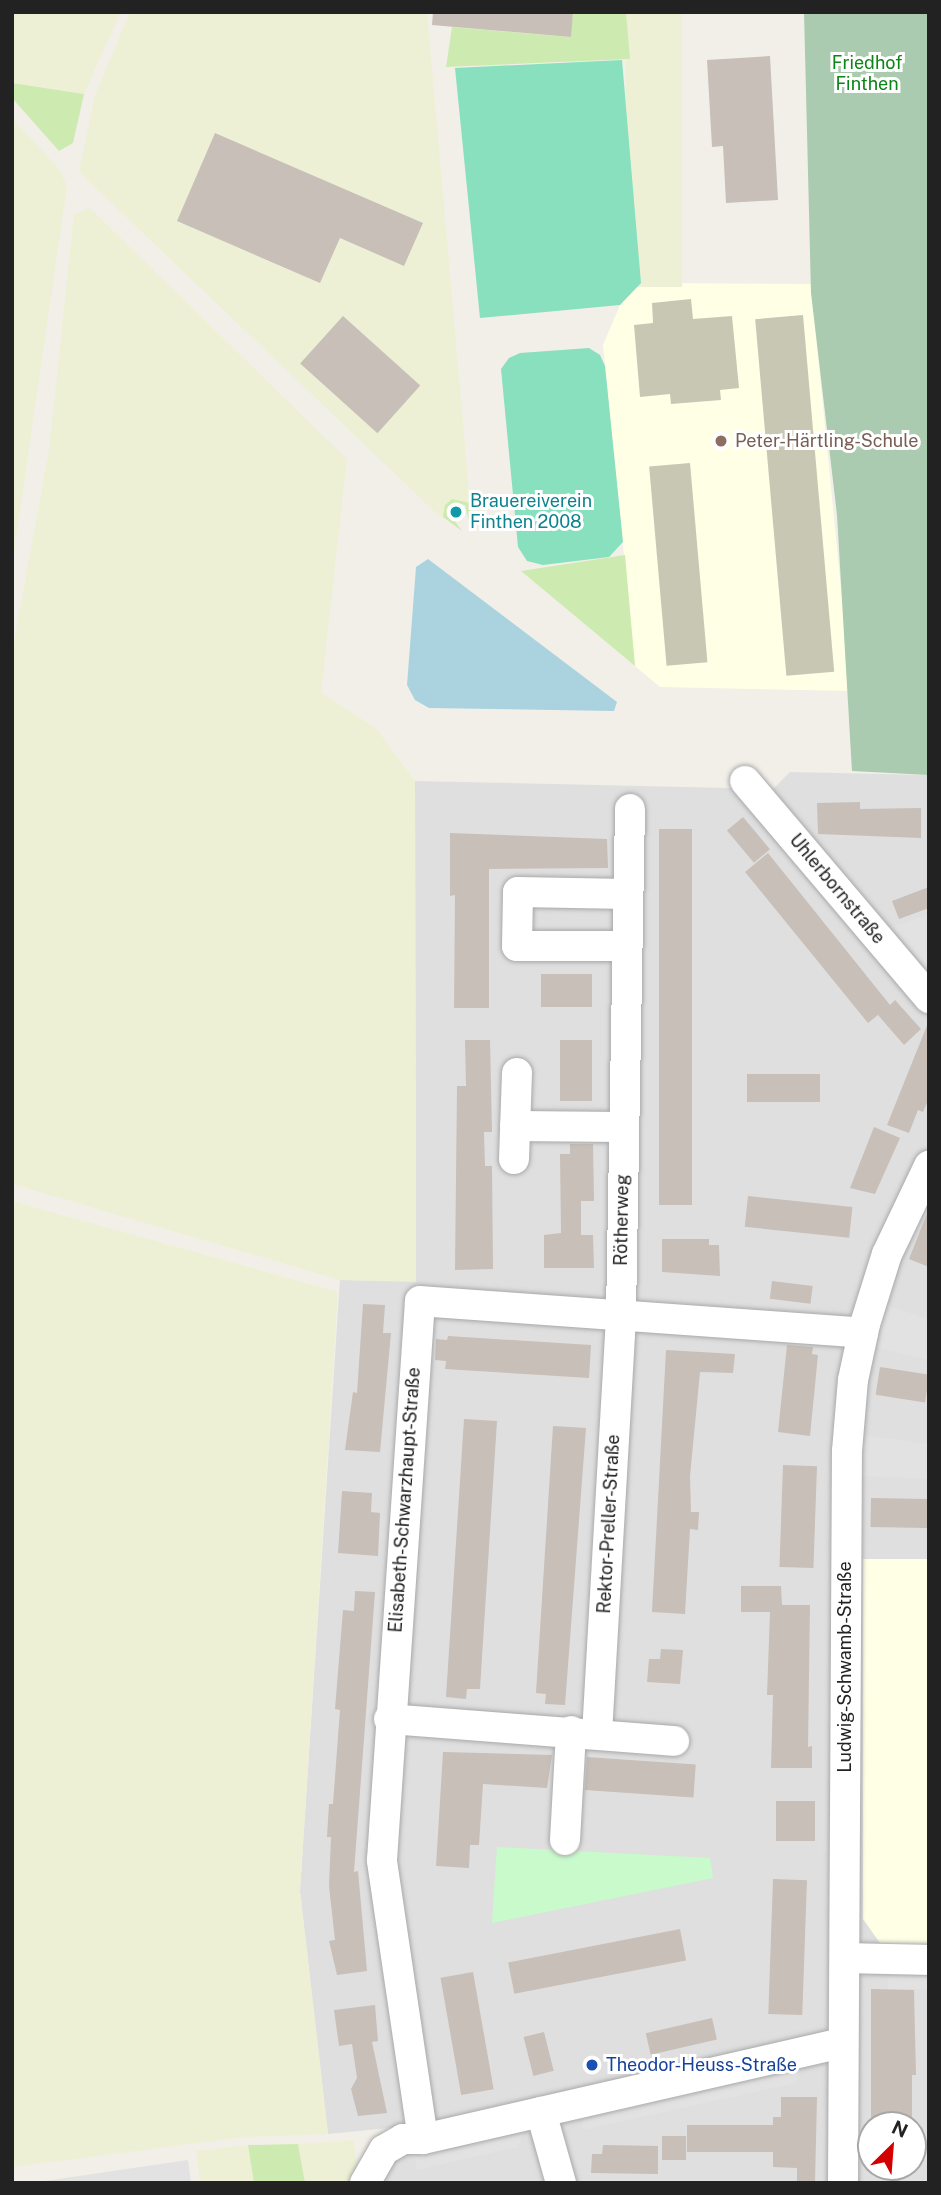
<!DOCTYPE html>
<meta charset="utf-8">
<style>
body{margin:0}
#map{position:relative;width:941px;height:2195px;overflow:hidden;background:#f2efe9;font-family:"Public Sans",sans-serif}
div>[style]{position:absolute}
.residential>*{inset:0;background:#e0dfdf}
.education>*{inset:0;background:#ffffe5}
.construction>*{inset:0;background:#c7c7b4;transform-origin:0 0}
.farmland>*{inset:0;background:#eef0d5;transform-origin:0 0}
.grass>*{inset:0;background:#cdebb0}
.cemetery>*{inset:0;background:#aacbaf}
.park>*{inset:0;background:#c8facc}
.pitch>*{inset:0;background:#88e0be}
.parking>*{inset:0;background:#e2e2e2;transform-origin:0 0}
.water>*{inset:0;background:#aad3df}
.building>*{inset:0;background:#c7bfb8;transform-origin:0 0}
.roads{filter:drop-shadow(0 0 2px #a9a9a9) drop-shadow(0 0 2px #a9a9a9)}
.minor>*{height:30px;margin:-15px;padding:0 15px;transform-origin:15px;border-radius:15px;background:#fff}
.dots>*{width:19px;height:19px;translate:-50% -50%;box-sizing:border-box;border:4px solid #fff;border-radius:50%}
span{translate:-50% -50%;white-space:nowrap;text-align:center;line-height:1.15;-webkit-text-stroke:6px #fff;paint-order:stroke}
.park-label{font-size:18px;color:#0c8416}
.education-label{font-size:18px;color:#785e54}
.left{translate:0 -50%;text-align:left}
.culture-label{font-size:18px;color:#0d838f}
.street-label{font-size:18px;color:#222}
.transit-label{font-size:18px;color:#164399}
.frame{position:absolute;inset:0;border:14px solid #222;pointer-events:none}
.north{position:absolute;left:857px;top:2111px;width:70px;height:70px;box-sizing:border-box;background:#fff;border:2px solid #a7a7a7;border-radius:50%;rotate:25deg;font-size:19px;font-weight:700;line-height:28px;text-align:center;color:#222}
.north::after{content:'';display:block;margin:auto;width:24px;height:32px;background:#d40000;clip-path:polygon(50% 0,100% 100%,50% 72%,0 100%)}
</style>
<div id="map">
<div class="residential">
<i style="clip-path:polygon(evenodd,790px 772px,929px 775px,929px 2183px,363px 2183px,399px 2127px,328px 2134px,300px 1891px,340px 1280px,416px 1281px,415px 781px,773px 789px,790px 772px,871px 2125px,913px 2125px,913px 2167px,871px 2167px,871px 2125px)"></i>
</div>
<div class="education">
<i style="clip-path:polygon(641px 283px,811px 284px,851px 691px,660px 687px,635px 666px,603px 345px,620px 305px)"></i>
<i style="clip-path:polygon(863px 1559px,929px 1559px,929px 1946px,880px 1943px,863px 1919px)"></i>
</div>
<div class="construction">
<i style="clip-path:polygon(691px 299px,693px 319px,732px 316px,739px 388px,720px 390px,721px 400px,671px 404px,670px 394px,640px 397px,634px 325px,653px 323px,652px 303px)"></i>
<i style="left:803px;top:315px;width:358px;height:48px;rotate:85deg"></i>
<i style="left:690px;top:463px;width:200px;height:41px;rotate:85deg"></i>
</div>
<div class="farmland">
<i style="clip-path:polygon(12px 12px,121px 12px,84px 94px,12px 83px)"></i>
<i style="clip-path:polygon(130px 12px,427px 12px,470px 503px,449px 501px,443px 517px,439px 516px,79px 172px,95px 95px)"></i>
<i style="left:626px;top:12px;width:56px;height:275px"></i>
<i style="clip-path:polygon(12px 118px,59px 169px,67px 186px,12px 566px)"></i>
<i style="clip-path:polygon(90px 208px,347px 459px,321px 693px,376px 728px,415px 781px,416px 1282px,340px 1280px,12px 1184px,12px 653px,49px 450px,74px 214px)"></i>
<i style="clip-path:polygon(12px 1201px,338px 1292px,300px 1891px,328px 2134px,245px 2137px,12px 2167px)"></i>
<i style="clip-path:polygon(354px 2140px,357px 2168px,348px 2183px,305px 2183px,298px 2144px)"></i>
<i style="clip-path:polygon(248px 2145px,254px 2183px,200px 2183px,196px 2151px)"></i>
</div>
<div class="grass">
<i style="clip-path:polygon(573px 12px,626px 12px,630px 59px,446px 67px,452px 27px,570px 37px)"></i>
<i style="clip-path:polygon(12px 83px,84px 94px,73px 143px,59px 151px,12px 98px)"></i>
<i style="clip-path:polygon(452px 499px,470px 503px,470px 527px,465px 505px,454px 503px,447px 510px,462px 531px,443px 517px,445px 505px)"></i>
<i style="clip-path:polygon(625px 555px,635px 666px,521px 571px)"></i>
<i style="clip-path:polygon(298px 2144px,305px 2183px,254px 2183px,248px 2145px)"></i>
</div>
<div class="cemetery">
<i style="clip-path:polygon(804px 12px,929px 12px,929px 775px,852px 771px,837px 515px,811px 293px)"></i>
</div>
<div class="park">
<i style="clip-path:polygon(497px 1847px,710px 1858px,713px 1878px,492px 1923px)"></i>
</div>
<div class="pitch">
<i style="clip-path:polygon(622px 60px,641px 283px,620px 305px,480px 318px,455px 68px)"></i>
<i style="clip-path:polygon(589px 348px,600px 355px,605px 366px,623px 542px,609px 557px,543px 565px,527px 561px,518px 547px,501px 369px,509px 358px,520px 353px)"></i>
</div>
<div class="parking">
<i style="clip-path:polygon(929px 914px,929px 964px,924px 966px,893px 927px)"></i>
<i style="clip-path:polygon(885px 1305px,929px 1319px,929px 1360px,875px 1347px)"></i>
<i style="clip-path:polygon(862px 1435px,929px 1444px,929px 1479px,861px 1476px)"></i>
<i style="left:888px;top:1976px;width:41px;height:13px"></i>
<i style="clip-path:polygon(803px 2061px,796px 2083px,582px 2130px,586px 2110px)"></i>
<i style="clip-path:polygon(526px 2125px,518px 2147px,417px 2170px,413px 2150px)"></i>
<i style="clip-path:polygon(188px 2160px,191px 2183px,31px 2183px)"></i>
</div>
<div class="water">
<i style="clip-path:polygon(428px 559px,617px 702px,614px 711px,429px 708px,415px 700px,407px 685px,416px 567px)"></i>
</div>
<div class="building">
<i style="clip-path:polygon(433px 12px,573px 12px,571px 37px,432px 25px)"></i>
<i style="clip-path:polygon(770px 56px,778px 200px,726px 203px,723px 146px,712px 147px,707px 60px)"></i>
<i style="clip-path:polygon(215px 133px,423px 223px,404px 266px,340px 238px,320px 283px,177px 221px)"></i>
<i style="left:343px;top:316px;width:104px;height:64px;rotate:42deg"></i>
<i style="clip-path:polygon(860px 802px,860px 809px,921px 808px,921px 838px,818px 834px,817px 803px)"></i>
<i style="left:743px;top:817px;width:42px;height:21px;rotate:50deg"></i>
<i style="left:659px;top:829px;width:33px;height:376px"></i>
<i style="clip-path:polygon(450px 833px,607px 839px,608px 868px,489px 869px,489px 1008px,454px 1008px,455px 895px,450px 896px)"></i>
<i style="clip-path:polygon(768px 853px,890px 1005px,895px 1000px,921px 1029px,904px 1045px,878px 1015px,884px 1010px,868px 1023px,745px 872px)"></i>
<i style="clip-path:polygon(929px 887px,929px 908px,899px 919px,892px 901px)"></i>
<i style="left:541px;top:974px;width:51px;height:33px"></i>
<i style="clip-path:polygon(928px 1023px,929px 1098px,923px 1112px,918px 1110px,909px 1133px,887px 1125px)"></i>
<i style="clip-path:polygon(465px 1040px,490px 1040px,492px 1132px,484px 1132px,485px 1166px,492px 1166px,493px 1269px,455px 1270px,457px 1086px,466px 1086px)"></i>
<i style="left:560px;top:1040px;width:32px;height:61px"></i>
<i style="left:747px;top:1074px;width:73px;height:28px"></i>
<i style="clip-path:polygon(874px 1127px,900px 1138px,875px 1194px,850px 1188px)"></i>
<i style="clip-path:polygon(570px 1144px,593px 1144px,594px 1201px,581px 1201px,581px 1235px,593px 1235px,594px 1268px,544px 1268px,544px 1235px,561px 1233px,560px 1154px,570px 1154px)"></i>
<i style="left:748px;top:1196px;width:105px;height:31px;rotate:6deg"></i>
<i style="clip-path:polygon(928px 1211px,929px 1211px,929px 1267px,909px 1259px)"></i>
<i style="clip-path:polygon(662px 1239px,709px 1239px,709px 1245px,719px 1245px,720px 1276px,662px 1272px)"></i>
<i style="left:772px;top:1281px;width:41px;height:18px;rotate:7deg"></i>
<i style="clip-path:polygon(363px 1304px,385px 1305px,383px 1333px,391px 1333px,380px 1452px,345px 1450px,353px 1392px,357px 1393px)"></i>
<i style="clip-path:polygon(448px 1336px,591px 1345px,589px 1378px,445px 1369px,446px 1361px,435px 1360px,436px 1339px,447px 1340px)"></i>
<i style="clip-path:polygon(787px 1345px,813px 1347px,812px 1354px,818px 1355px,810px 1436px,778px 1432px)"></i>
<i style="clip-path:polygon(666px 1350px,735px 1354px,733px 1373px,700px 1372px,690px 1476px,691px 1512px,699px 1512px,698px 1530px,690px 1529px,685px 1614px,652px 1612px)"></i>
<i style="left:880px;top:1367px;width:50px;height:28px;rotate:9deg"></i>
<i style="clip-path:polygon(464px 1419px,497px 1421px,480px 1689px,467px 1689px,466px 1699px,446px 1697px)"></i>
<i style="clip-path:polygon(553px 1426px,586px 1428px,565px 1705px,545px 1704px,546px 1694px,536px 1693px)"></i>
<i style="left:783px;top:1465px;width:34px;height:102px;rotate:2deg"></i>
<i style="clip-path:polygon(342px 1491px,372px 1493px,371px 1512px,380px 1513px,378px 1556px,338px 1553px)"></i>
<i style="left:871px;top:1498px;width:57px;height:29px;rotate:1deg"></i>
<i style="clip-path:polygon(741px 1586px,781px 1586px,782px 1605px,810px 1605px,808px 1747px,812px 1746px,812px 1768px,771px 1768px,773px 1695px,767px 1695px,770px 1612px,741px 1612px)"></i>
<i style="clip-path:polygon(355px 1591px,375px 1592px,354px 1872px,358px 1871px,367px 1971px,337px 1975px,329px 1941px,335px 1940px,329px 1886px,331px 1837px,327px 1837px,329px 1804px,333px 1804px,340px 1710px,335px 1709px,343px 1610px,354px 1611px)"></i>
<i style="clip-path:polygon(661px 1649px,683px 1650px,680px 1684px,647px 1682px,649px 1659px,660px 1659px)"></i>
<i style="clip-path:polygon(443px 1752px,552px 1755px,547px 1788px,483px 1784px,479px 1845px,470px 1845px,469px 1868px,436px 1866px)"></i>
<i style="left:587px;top:1757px;width:109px;height:33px;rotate:4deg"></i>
<i style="left:776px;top:1801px;width:39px;height:40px"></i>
<i style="left:773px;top:1879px;width:34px;height:135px;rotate:2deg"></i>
<i style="left:680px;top:1929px;width:32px;height:175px;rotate:79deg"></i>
<i style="left:473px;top:1972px;width:119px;height:33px;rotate:80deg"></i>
<i style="clip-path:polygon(871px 1989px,914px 1990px,916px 2075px,912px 2075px,912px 2125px,871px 2125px)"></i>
<i style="clip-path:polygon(375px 2005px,378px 2041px,372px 2042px,387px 2113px,358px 2116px,351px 2089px,357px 2078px,352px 2044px,339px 2046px,334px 2010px)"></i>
<i style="left:712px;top:2018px;width:22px;height:68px;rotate:77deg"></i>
<i style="left:544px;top:2032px;width:40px;height:21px;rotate:76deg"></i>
<i style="clip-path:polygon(781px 2097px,817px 2097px,815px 2183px,797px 2183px,797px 2168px,773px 2167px,773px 2152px,687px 2152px,687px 2125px,773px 2125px,773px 2117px,781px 2117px)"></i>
<i style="left:662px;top:2136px;width:24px;height:24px"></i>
<i style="clip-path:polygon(603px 2145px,658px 2146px,658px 2174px,591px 2173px,592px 2154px,602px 2154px)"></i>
</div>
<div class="roads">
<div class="minor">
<i style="left:745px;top:781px;width:285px;rotate:49.7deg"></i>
<i style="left:626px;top:946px;width:109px;rotate:180deg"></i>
<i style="left:517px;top:946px;width:54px;rotate:-88.9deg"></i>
<i style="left:518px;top:892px;width:110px;rotate:1deg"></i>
<i style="left:515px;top:1126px;width:108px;rotate:0.5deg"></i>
<i style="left:514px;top:1159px;width:86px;rotate:-88deg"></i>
<i style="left:389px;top:1719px;width:286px;rotate:4.4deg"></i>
<i style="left:597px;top:1734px;width:421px;rotate:-86.7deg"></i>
<i style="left:621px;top:1314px;width:505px;rotate:-88.98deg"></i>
<i style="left:565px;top:1840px;width:109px;rotate:-86.8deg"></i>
<i style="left:847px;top:1958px;width:82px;rotate:1.4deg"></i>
<i style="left:541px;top:2112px;width:74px;rotate:74.3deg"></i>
<i style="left:423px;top:2139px;width:282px;rotate:-98.4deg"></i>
<i style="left:382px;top:1860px;width:560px;rotate:-86.11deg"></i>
<i style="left:420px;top:1301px;width:444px;rotate:4.1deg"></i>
<i style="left:365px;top:2183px;width:38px;rotate:-60deg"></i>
<i style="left:384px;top:2150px;width:22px;rotate:-30deg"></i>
<i style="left:403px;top:2139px;width:20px"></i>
<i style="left:423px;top:2139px;width:431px;rotate:-12.9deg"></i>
<i style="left:843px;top:2183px;width:732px;rotate:-89.69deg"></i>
<i style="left:847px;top:1451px;width:71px;rotate:-85.2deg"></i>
<i style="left:853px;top:1380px;width:57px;rotate:-77.9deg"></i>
<i style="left:865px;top:1324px;width:73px;rotate:-72.6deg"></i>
<i style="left:887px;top:1254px;width:98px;rotate:-64.5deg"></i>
</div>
</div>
<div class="dots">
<i style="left:721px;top:441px;background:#8d6e63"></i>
<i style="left:456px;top:512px;background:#0f9aa8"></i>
<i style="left:592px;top:2065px;background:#1a4fb4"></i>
</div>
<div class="park-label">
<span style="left:867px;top:74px">Friedhof<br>Finthen</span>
</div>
<div class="education-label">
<span class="left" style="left:735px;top:441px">Peter-Härtling-Schule</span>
</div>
<div class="culture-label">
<span class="left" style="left:470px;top:512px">Brauereiverein<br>Finthen 2008</span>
</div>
<div class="street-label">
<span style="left:837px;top:889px;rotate:50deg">Uhlerbornstraße</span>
<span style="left:622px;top:1220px;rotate:-89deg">Rötherweg</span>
<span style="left:405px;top:1500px;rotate:-86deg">Elisabeth-Schwarzhaupt-Straße</span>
<span style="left:609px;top:1524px;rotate:-87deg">Rektor-Preller-Straße</span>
<span style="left:845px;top:1667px;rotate:-90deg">Ludwig-Schwamb-Straße</span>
</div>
<div class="transit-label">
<span class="left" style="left:606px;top:2065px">Theodor-Heuss-Straße</span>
</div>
<div class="frame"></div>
<div class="north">N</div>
</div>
